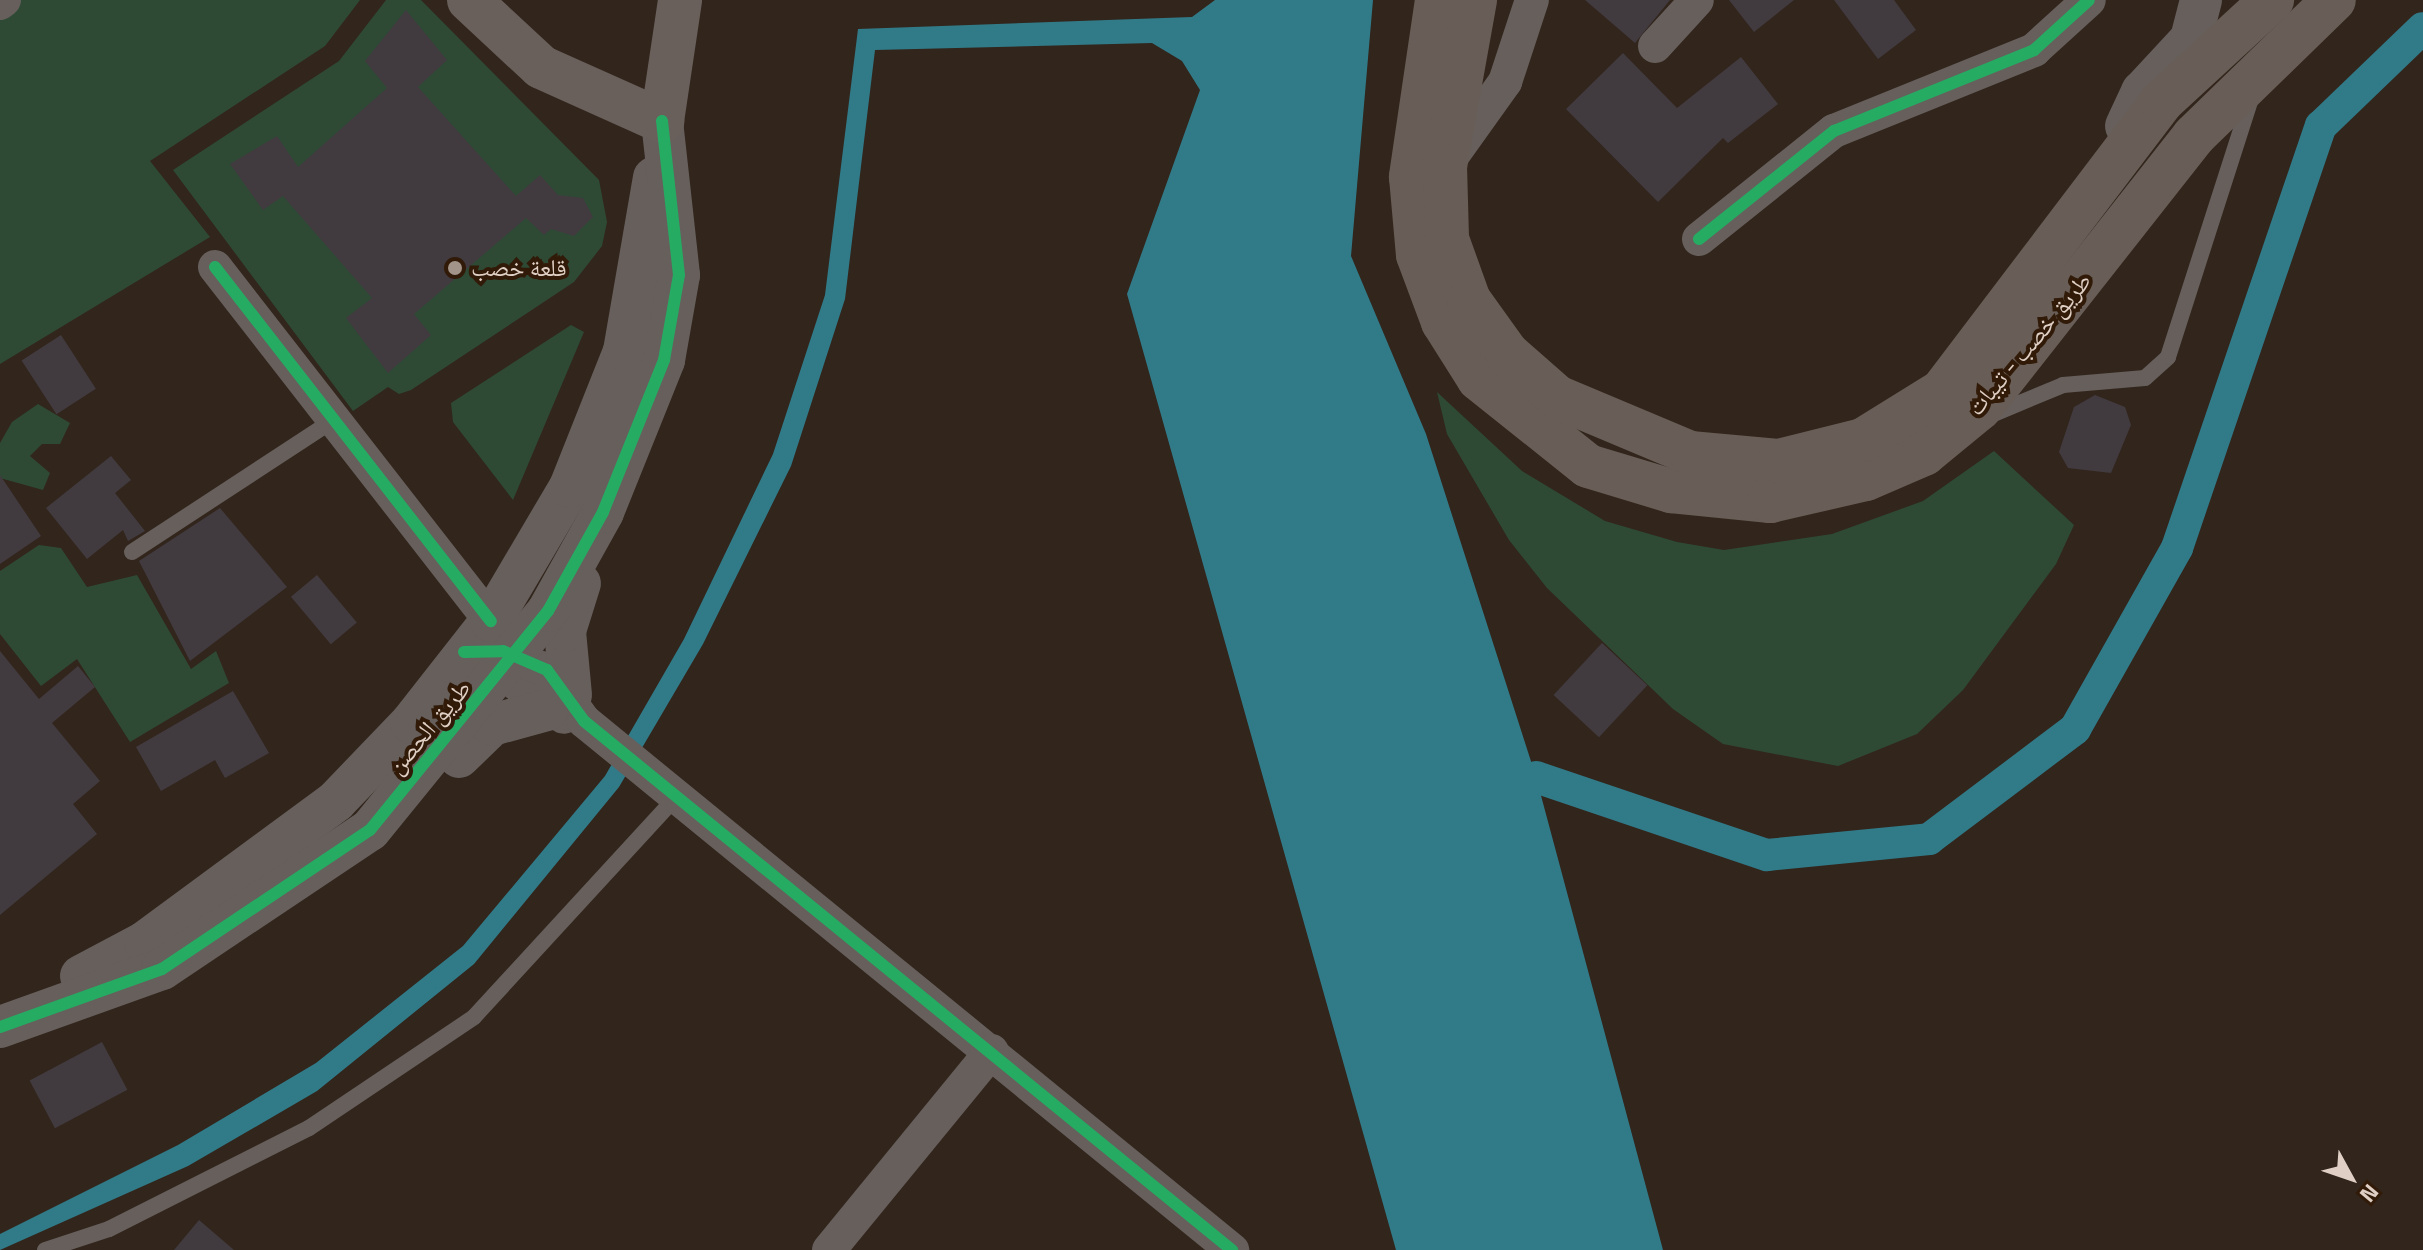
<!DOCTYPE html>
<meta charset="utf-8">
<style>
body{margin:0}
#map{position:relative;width:2423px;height:1250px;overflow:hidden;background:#32251c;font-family:"Titillium Web","Noto Naskh Arabic",sans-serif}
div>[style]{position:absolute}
.green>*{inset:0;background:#2e4a35}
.water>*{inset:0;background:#317b89}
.canal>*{height:32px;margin:-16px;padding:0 16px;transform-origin:16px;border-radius:16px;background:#317b89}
.building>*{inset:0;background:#413b40;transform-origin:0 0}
.service>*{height:16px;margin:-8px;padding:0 8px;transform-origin:8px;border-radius:8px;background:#665f5c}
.minor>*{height:34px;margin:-17px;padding:0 17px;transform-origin:17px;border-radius:17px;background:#665f5c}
.tertiary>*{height:42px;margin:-21px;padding:0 21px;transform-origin:21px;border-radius:21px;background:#665f5c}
.secondary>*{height:44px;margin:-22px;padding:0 22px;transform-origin:22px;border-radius:22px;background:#69605c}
.trunk>*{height:44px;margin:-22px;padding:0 22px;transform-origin:22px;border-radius:22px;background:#685e57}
.cycleway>*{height:12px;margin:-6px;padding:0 6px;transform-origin:6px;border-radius:6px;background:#26ab63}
.dots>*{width:22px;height:22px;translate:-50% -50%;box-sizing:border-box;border:4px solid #311a08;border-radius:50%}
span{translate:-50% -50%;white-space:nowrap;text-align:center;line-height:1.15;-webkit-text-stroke:8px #311a08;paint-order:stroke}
.poi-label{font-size:24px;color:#dfcfc4}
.left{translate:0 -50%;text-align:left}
.street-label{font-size:24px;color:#dfcfc4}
.north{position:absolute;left:2311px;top:1138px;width:80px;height:80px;-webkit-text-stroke:6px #311a08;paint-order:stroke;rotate:130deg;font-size:22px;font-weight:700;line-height:32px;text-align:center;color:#dfcfc4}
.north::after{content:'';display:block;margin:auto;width:28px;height:36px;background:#dfcfc4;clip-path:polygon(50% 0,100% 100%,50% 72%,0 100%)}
</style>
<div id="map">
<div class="green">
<i style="clip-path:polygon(0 0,360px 0,325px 46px,150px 161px,210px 237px,0 364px)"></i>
<i style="clip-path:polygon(386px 0,421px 0,599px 180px,607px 222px,602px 246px,574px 282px,411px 390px,399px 394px,388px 387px,353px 411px,173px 170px,339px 61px)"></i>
<i style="clip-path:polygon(571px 325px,584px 332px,513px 500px,453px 422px,451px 403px)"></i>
<i style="clip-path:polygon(1437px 392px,1522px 471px,1605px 521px,1677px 542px,1724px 550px,1832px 534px,1923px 501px,1994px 451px,2074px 525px,2056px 564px,1963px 690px,1917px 734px,1838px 766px,1723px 744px,1673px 709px,1547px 588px,1509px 540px,1447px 434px)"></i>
<i style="clip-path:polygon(38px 404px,70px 423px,60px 444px,42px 444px,30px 456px,50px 473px,43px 490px,0 478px,0 443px,12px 422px)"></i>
<i style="clip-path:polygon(39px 545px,61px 548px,87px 587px,137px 575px,191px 669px,216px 651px,229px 683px,130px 742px,77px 659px,41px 686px,0 634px,0 571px)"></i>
</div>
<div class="water">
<i style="clip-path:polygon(1215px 0,1373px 0,1351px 256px,1426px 434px,1536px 777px,1663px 1250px,1396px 1250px,1127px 294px,1200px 90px,1182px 61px,1152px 43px,875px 50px,845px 299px,791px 466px,703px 644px,619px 787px,474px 964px,317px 1091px,188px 1166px,0 1250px,0 1234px,178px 1145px,316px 1063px,463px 946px,605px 776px,684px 639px,773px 454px,825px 295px,858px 29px,1192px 17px)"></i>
</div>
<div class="canal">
<i style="left:1536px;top:777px;width:244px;rotate:18.7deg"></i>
<i style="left:1767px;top:855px;width:163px;rotate:-5.6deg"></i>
<i style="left:1929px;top:839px;width:183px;rotate:-37deg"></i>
<i style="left:2075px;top:729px;width:208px;rotate:-60.6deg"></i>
<i style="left:2177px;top:548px;width:446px;rotate:-71.2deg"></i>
<i style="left:2321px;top:126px;width:141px;rotate:-43.9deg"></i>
</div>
<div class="building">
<i style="clip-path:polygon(1585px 0,1670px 0,1635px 43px)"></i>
<i style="clip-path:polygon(1729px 0,1794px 0,1754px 32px)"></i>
<i style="clip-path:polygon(1834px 0,1894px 0,1916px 30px,1878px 59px)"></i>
<i style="clip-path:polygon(406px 10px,447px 60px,418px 87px,516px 196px,540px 175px,558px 195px,583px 198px,593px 217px,574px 236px,551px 229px,544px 235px,526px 218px,414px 314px,431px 335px,388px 373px,346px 318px,372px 298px,283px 196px,263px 210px,230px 164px,277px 136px,298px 167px,387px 88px,365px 61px)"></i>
<i style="clip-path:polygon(1623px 53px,1677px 108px,1741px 57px,1778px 104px,1728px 143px,1723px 138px,1658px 202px,1566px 109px)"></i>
<i style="left:61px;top:335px;width:64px;height:47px;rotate:57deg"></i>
<i style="clip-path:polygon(2095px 395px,2125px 407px,2131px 425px,2111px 473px,2068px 468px,2059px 452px,2074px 407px)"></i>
<i style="clip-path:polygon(111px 456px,131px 480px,115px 493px,145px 531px,128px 541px,123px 530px,87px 559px,46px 508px)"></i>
<i style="clip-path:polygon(0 475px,41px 536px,0 564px)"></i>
<i style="clip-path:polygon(220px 508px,287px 587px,190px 661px,139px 561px)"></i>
<i style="left:317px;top:575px;width:62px;height:34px;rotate:50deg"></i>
<i style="left:1602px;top:643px;width:62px;height:71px;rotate:43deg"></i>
<i style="clip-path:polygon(0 651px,39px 699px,78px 666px,95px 687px,52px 723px,100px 781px,73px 804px,97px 834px,0 915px)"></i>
<i style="clip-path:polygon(233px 691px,269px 753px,225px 778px,215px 760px,161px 791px,136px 747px)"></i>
<i style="left:102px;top:1042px;width:54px;height:82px;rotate:62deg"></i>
<i style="clip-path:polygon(199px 1220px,234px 1250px,174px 1250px)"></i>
</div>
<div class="service">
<i style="left:1991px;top:415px;width:78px;rotate:-22.6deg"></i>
<i style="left:2063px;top:385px;width:82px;rotate:-4.9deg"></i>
<i style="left:2145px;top:378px;width:31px;rotate:-42deg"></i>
<i style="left:2168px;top:357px;width:272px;rotate:-72.2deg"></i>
<i style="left:132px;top:552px;width:241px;rotate:-33.2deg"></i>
<i style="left:45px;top:1250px;width:67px;rotate:-18.2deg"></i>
<i style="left:109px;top:1229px;width:224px;rotate:-26.8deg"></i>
<i style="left:309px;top:1128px;width:199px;rotate:-33.9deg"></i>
<i style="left:474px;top:1017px;width:300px;rotate:-47.4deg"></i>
</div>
<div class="minor">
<i style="left:0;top:3px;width:5px;rotate:-37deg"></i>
<i style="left:1655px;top:46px;width:62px;rotate:-47.6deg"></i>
<i style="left:1447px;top:163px;width:100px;rotate:-54.4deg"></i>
<i style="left:1505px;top:82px;width:86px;rotate:-71.8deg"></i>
<i style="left:1699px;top:239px;width:173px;rotate:-38.7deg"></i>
<i style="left:1834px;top:131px;width:216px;rotate:-22deg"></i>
<i style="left:2034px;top:50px;width:74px;rotate:-42.3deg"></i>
<i style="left:215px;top:267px;width:449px;rotate:52.1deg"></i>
<i style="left:503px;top:642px;width:44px;rotate:71.6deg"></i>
<i style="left:517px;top:684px;width:57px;rotate:35.1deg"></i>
<i style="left:488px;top:650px;width:62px;rotate:18.7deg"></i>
<i style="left:547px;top:670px;width:63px;rotate:54deg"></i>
<i style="left:584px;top:721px;width:837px;rotate:39.23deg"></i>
<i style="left:829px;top:1250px;width:257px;rotate:-50.7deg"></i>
</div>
<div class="tertiary">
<i style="left:2126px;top:126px;width:38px;rotate:-65deg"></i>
<i style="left:2142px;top:92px;width:72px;rotate:-47.2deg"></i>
<i style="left:2191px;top:39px;width:40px;rotate:-75.6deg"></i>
<i style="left:571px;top:695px;width:64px;rotate:-95.4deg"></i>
<i style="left:565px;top:631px;width:50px;rotate:-72.6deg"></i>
<i style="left:459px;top:757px;width:46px;rotate:-44.1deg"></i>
<i style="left:492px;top:725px;width:57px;rotate:-15.3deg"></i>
<i style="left:81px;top:976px;width:72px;rotate:-28deg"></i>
<i style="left:145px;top:942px;width:237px;rotate:-36.4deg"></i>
<i style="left:336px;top:801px;width:108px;rotate:-46.1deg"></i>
<i style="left:411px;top:723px;width:130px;rotate:-51.9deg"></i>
<i style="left:491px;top:621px;width:156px;rotate:-59.5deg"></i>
<i style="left:570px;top:487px;width:146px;rotate:-68.3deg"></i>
<i style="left:624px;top:351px;width:176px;rotate:-80.2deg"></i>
<i style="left:0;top:1027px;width:172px;rotate:-19.7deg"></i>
<i style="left:162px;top:969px;width:250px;rotate:-33.8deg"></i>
<i style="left:370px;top:830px;width:282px;rotate:-50.9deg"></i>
<i style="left:548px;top:611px;width:113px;rotate:-60.9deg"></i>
<i style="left:603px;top:512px;width:164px;rotate:-68.1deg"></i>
<i style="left:664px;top:360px;width:86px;rotate:-80deg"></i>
<i style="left:679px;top:275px;width:155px;rotate:-96.3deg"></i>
</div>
<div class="secondary">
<i style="left:469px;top:0;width:98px;rotate:42.9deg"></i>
<i style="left:541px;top:67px;width:133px;rotate:24.1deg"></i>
<i style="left:662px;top:121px;width:122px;rotate:-81.5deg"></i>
</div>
<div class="trunk">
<i style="left:1437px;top:0;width:179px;rotate:98.4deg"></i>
<i style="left:1411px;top:177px;width:78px;rotate:84.9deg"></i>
<i style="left:1418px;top:255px;width:72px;rotate:69.5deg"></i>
<i style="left:1443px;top:322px;width:67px;rotate:57.7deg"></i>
<i style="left:1479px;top:379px;width:139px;rotate:38.6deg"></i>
<i style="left:1588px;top:466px;width:87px;rotate:16.8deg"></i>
<i style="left:1671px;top:491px;width:100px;rotate:5.8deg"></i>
<i style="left:1770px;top:501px;width:98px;rotate:-12.9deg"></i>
<i style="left:1866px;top:479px;width:63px;rotate:-23.3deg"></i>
<i style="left:1924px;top:454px;width:72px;rotate:-39.4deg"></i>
<i style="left:1980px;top:408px;width:346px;rotate:-51.8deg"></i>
<i style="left:2194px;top:136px;width:195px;rotate:-44.2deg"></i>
<i style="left:1475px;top:0;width:169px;rotate:100.2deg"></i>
<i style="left:1445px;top:166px;width:73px;rotate:88.4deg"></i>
<i style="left:1447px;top:239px;width:65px;rotate:70.2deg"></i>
<i style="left:1469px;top:300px;width:65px;rotate:54.4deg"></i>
<i style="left:1507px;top:353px;width:67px;rotate:41.3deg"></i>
<i style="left:1557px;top:397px;width:144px;rotate:22.8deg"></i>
<i style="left:1690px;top:453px;width:89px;rotate:5.1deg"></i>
<i style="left:1779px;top:461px;width:87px;rotate:-14deg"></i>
<i style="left:1863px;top:440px;width:93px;rotate:-31.8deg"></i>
<i style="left:1942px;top:391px;width:363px;rotate:-52.8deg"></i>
<i style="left:2161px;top:102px;width:151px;rotate:-42.6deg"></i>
</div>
<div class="cycleway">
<i style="left:1699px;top:239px;width:173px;rotate:-38.7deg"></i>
<i style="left:1834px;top:131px;width:216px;rotate:-22deg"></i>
<i style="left:2034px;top:50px;width:74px;rotate:-42.3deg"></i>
<i style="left:215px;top:267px;width:449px;rotate:52.1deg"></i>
<i style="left:464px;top:652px;width:39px;rotate:-1deg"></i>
<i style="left:503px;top:651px;width:48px;rotate:23.4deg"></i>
<i style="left:547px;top:670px;width:63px;rotate:54deg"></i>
<i style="left:584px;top:721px;width:837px;rotate:39.23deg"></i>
<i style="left:0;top:1027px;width:172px;rotate:-19.7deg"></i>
<i style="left:162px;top:969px;width:250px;rotate:-33.8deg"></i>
<i style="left:370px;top:830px;width:282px;rotate:-50.9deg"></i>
<i style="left:548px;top:611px;width:113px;rotate:-60.9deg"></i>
<i style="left:603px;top:512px;width:164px;rotate:-68.1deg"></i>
<i style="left:664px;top:360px;width:86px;rotate:-80deg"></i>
<i style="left:679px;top:275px;width:155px;rotate:-96.3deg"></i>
</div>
<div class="dots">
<i style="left:455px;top:268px;background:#a29489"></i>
</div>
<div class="poi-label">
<span class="left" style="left:471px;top:268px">قلعة خصب</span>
</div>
<div class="street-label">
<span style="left:2029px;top:344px;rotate:-50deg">طريق خصب - تيبات</span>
<span style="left:429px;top:727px;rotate:-50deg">طريق الحصن</span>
</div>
<div class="north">N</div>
</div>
